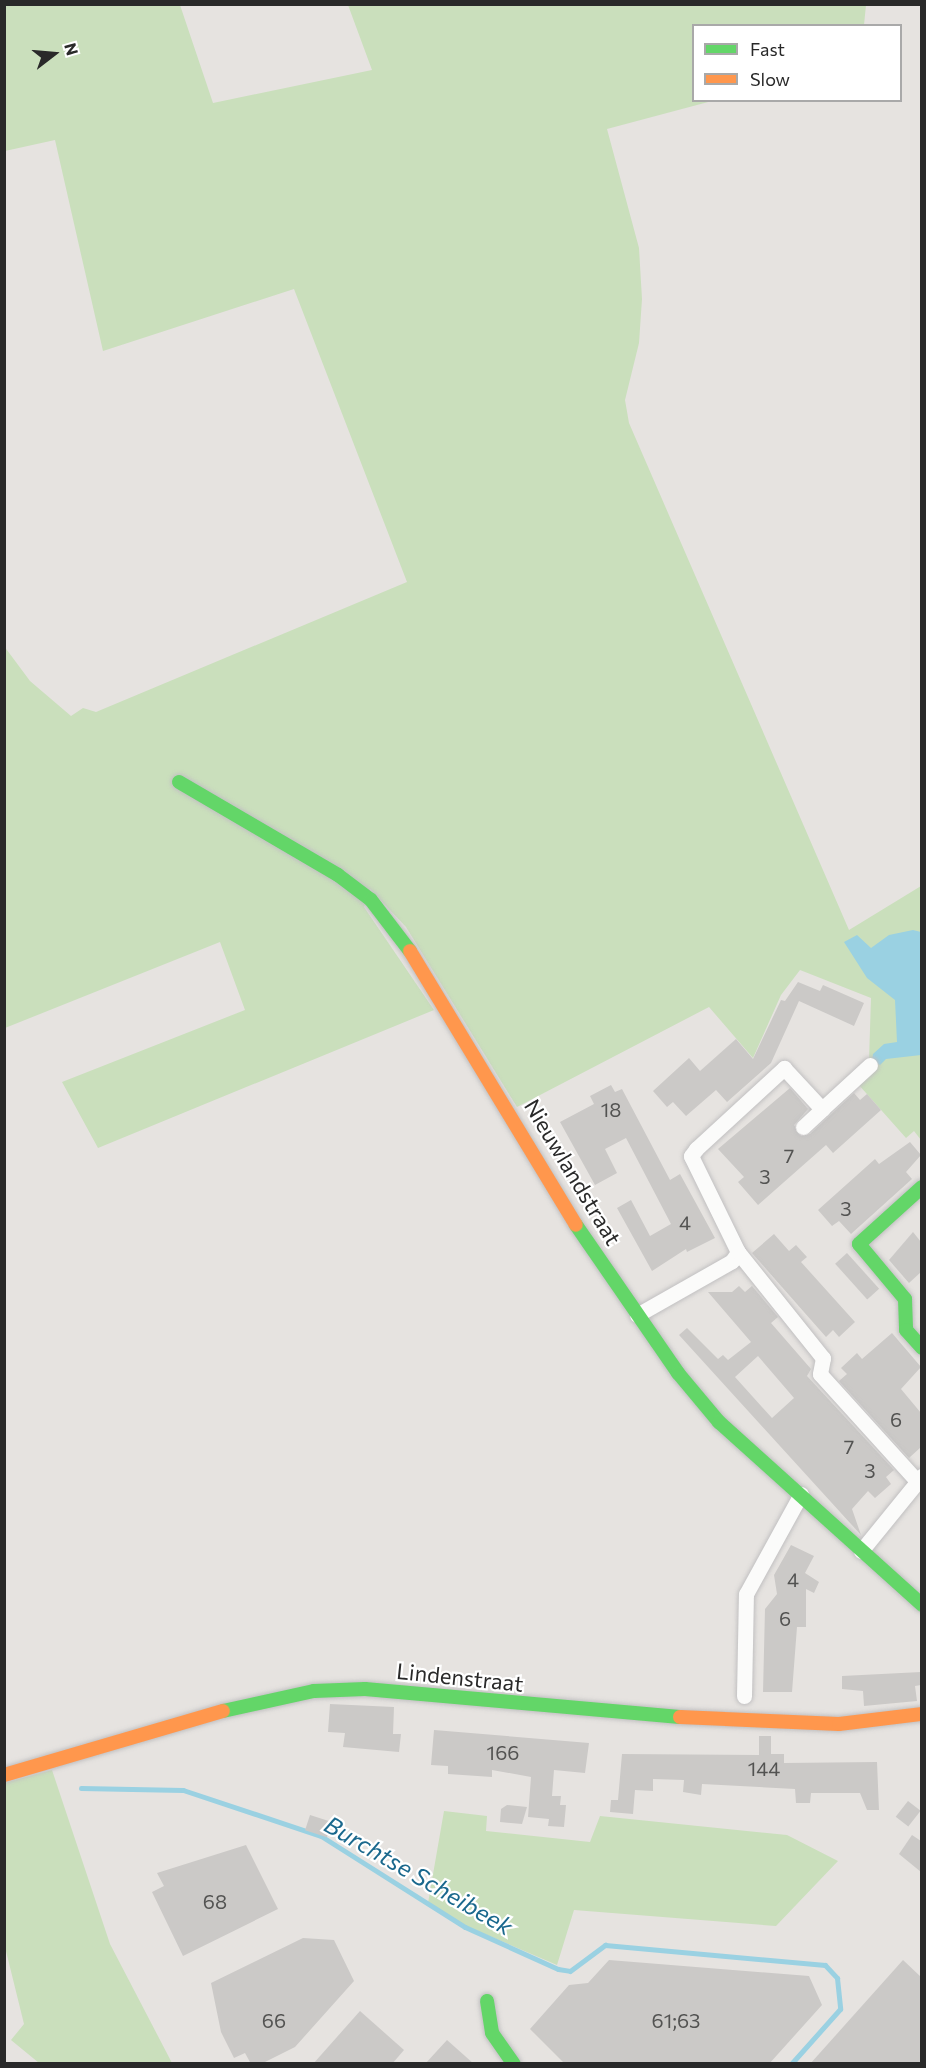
<!DOCTYPE html>
<style>
body{margin:0}
#map{position:relative;width:926px;height:2068px;overflow:hidden;background:#e6e3e0;font-family:Commissioner,sans-serif}
div>[style]{position:absolute}
.green>*{inset:0;background:#cadfbc}
.water>*{inset:0;background:#9ad1e2}
.stream>*{height:5px;margin:-2.5px;padding:0 2.5px;transform-origin:2.5px;border-radius:2.5px;background:#9ad1e2}
.building>*{inset:0;background:#cbc9c7;transform-origin:0 0}
.roads{filter:drop-shadow(0 0 2px #c1c0c1) drop-shadow(0 0 2px #c1c0c1)}
.street>*{height:15px;margin:-7.5px;padding:0 7.5px;transform-origin:7.5px;border-radius:7.5px;background:#fbfbfa}
.fast>*{height:14px;margin:-7px;padding:0 7px;transform-origin:7px;border-radius:7px;background:#63d668}
.slow>*{height:14px;margin:-7px;padding:0 7px;transform-origin:7px;border-radius:7px;background:#ff974d}
span{translate:-50% -50%;white-space:nowrap;text-align:center;line-height:1.15;-webkit-text-stroke:4.5px #fff;paint-order:stroke}
.number-label{font-size:20px;color:#535352}
.number-label span{-webkit-text-stroke-width:0}
.street-label{font-size:22px;color:#292929}
.water-label{font-size:24px;color:#1a688d;font-style:italic}
.frame{position:absolute;inset:0;border:6px solid #292929;pointer-events:none}
.legend{position:absolute;left:692px;top:24px;width:210px;height:78px;box-sizing:border-box;background:#fff;border:2px solid #a9a9a9;margin:0;padding:8px 10px;list-style:none;font-size:18px;color:#292929}
.legend li{display:flex;align-items:center;gap:12px;height:30px}
.legend b{width:30px;border:2px solid #a9a9a9}
.north{position:absolute;left:24px;top:24px;width:60px;height:60px;-webkit-text-stroke:4px #fff;paint-order:stroke;rotate:74deg;font-size:16px;font-weight:700;line-height:24px;text-align:center;color:#292929}
.north::after{content:'';display:block;margin:auto;width:21px;height:27px;background:#292929;clip-path:polygon(50% 0,100% 100%,50% 72%,0 100%)}
</style>
<div id="map">
<div class="green">
<i style="clip-path:polygon(5px 5px,180px 5px,213px 103px,372px 70px,348px 5px,866px 5px,864px 25px,694px 26px,694px 100px,712px 101px,607px 129px,639px 248px,642px 299px,639px 343px,625px 400px,629px 423px,849px 930px,921px 886px,921px 1140px,914px 1131px,906px 1138px,858px 1084px,869px 1060px,871px 998px,800px 970px,781px 995px,753px 1058px,709px 1007px,517px 1107px,406px 927px,370px 889px,364px 907px,434px 1010px,98px 1148px,62px 1082px,245px 1010px,220px 942px,5px 1028px,4px 646px,30px 681px,71px 716px,83px 708px,96px 712px,407px 582px,294px 289px,103px 351px,55px 140px,5px 151px)"></i>
<i style="clip-path:polygon(52px 1770px,110px 1944px,172px 2063px,39px 2063px,11px 2040px,24px 2024px,5px 1947px,4px 1783px)"></i>
<i style="clip-path:polygon(444px 1811px,487px 1816px,486px 1831px,590px 1842px,600px 1816px,787px 1835px,838px 1861px,776px 1926px,574px 1910px,557px 1965px,466px 1926px,428px 1903px)"></i>
</div>
<div class="water">
<i style="clip-path:polygon(913px 930px,921px 932px,921px 1055px,886px 1059px,880px 1065px,872px 1060px,873px 1054px,884px 1044px,897px 1042px,895px 1000px,867px 978px,844px 942px,857px 935px,871px 948px,889px 935px)"></i>
</div>
<div class="stream">
<i style="left:81px;top:1788px;width:102px;rotate:1.1deg"></i>
<i style="left:183px;top:1790px;width:145px;rotate:18.4deg"></i>
<i style="left:321px;top:1836px;width:170px;rotate:32.3deg"></i>
<i style="left:465px;top:1927px;width:102px;rotate:24.3deg"></i>
<i style="left:558px;top:1969px;width:12px;rotate:9deg"></i>
<i style="left:570px;top:1971px;width:44px;rotate:-36.6deg"></i>
<i style="left:605px;top:1945px;width:221px;rotate:5.2deg"></i>
<i style="left:825px;top:1965px;width:18px;rotate:47deg"></i>
<i style="left:837px;top:1978px;width:31px;rotate:84deg"></i>
<i style="left:840px;top:2009px;width:74px;rotate:131.7deg"></i>
</div>
<div class="building">
<i style="clip-path:polygon(798px 982px,820px 991px,823px 985px,864px 1003px,854px 1026px,799px 1001px,771px 1063px,727px 1102px,716px 1090px,686px 1116px,673px 1102px,667px 1107px,653px 1091px,689px 1058px,700px 1071px,736px 1039px,753px 1059px,781px 1000px,785px 1001px)"></i>
<i style="clip-path:polygon(611px 1085px,615px 1092px,622px 1089px,670px 1180px,680px 1174px,715px 1238px,687px 1252px,686px 1249px,652px 1271px,617px 1208px,631px 1200px,650px 1236px,671px 1224px,626px 1138px,605px 1149px,617px 1173px,595px 1185px,560px 1122px,594px 1104px,590px 1096px)"></i>
<i style="clip-path:polygon(790px 1088px,808px 1109px,794px 1125px,801px 1136px,810px 1134px,854px 1093px,860px 1100px,867px 1094px,881px 1110px,833px 1153px,826px 1145px,758px 1205px,738px 1182px,744px 1177px,718px 1149px)"></i>
<i style="clip-path:polygon(910px 1142px,921px 1155px,906px 1172px,912px 1179px,851px 1234px,839px 1221px,832px 1226px,818px 1210px,875px 1159px,879px 1164px)"></i>
<i style="clip-path:polygon(913px 1232px,921px 1242px,921px 1272px,909px 1283px,889px 1260px)"></i>
<i style="clip-path:polygon(774px 1234px,789px 1251px,796px 1245px,807px 1257px,801px 1262px,855px 1322px,839px 1337px,833px 1330px,826px 1337px,752px 1253px)"></i>
<i style="left:847px;top:1253px;width:48px;height:16px;rotate:48deg"></i>
<i style="clip-path:polygon(evenodd,739px 1286px,745px 1292px,752px 1286px,778px 1317px,771px 1323px,811px 1369px,807px 1376px,894px 1470px,886px 1477px,891px 1484px,875px 1498px,868px 1491px,852px 1509px,861px 1535px,679px 1335px,687px 1328px,718px 1359px,723px 1355px,728px 1360px,751px 1342px,708px 1292px,732px 1292px,739px 1286px,758px 1356px,794px 1398px,772px 1418px,735px 1377px,758px 1356px)"></i>
<i style="clip-path:polygon(892px 1333px,921px 1367px,901px 1389px,921px 1413px,921px 1447px,909px 1458px,839px 1381px,847px 1374px,841px 1368px,857px 1353px,862px 1359px)"></i>
<i style="clip-path:polygon(791px 1545px,814px 1556px,805px 1573px,819px 1582px,814px 1593px,806px 1589px,806px 1627px,797px 1627px,792px 1692px,763px 1692px,765px 1609px,777px 1594px,774px 1575px)"></i>
<i style="clip-path:polygon(921px 1672px,921px 1685px,915px 1686px,917px 1701px,864px 1706px,863px 1691px,842px 1689px,842px 1676px)"></i>
<i style="clip-path:polygon(330px 1704px,394px 1707px,393px 1734px,401px 1734px,399px 1752px,343px 1747px,345px 1733px,328px 1732px)"></i>
<i style="clip-path:polygon(434px 1730px,589px 1743px,585px 1773px,554px 1770px,552px 1796px,561px 1796px,560px 1805px,566px 1805px,564px 1827px,548px 1826px,549px 1819px,528px 1817px,531px 1777px,492px 1770px,492px 1777px,448px 1774px,448px 1766px,431px 1765px)"></i>
<i style="clip-path:polygon(759px 1736px,771px 1736px,771px 1754px,784px 1754px,784px 1763px,877px 1762px,879px 1810px,867px 1810px,860px 1793px,811px 1793px,810px 1803px,796px 1803px,795px 1789px,702px 1784px,701px 1795px,683px 1792px,684px 1780px,653px 1779px,653px 1791px,635px 1790px,633px 1814px,610px 1812px,611px 1800px,618px 1800px,622px 1754px,759px 1755px)"></i>
<i style="left:908px;top:1801px;width:16px;height:20px;rotate:38deg"></i>
<i style="clip-path:polygon(507px 1805px,527px 1807px,522px 1824px,500px 1822px,501px 1809px)"></i>
<i style="left:310px;top:1815px;width:23px;height:16px;rotate:18deg"></i>
<i style="clip-path:polygon(912px 1835px,921px 1841px,921px 1872px,899px 1854px)"></i>
<i style="clip-path:polygon(246px 1845px,278px 1909px,183px 1956px,152px 1892px,164px 1886px,157px 1873px)"></i>
<i style="clip-path:polygon(303px 1938px,334px 1940px,354px 1981px,295px 2047px,261px 2064px,251px 2064px,245px 2053px,234px 2058px,221px 2032px,211px 1983px)"></i>
<i style="clip-path:polygon(609px 1960px,809px 1976px,822px 2005px,769px 2064px,565px 2064px,530px 2029px,569px 1985px,588px 1983px)"></i>
<i style="clip-path:polygon(903px 1960px,921px 1977px,921px 2064px,810px 2064px)"></i>
<i style="clip-path:polygon(360px 2011px,404px 2050px,392px 2064px,313px 2064px)"></i>
<i style="clip-path:polygon(447px 2040px,474px 2064px,425px 2064px)"></i>
</div>
<div class="roads">
<div class="street">
<i style="left:803px;top:1127px;width:26px;rotate:-43deg"></i>
<i style="left:738px;top:1252px;width:136px;rotate:51.3deg"></i>
<i style="left:823px;top:1358px;width:16px;rotate:101deg"></i>
<i style="left:820px;top:1374px;width:144px;rotate:47.8deg"></i>
<i style="left:637px;top:1315px;width:109px;rotate:-29.6deg"></i>
<i style="left:732px;top:1261px;width:11px;rotate:-56deg"></i>
<i style="left:738px;top:1252px;width:107px;rotate:-116.1deg"></i>
<i style="left:691px;top:1156px;width:9px;rotate:-54deg"></i>
<i style="left:696px;top:1149px;width:120px;rotate:-42.6deg"></i>
<i style="left:784px;top:1068px;width:56px;rotate:47.2deg"></i>
<i style="left:822px;top:1109px;width:65px;rotate:-42.5deg"></i>
<i style="left:861px;top:1551px;width:97px;rotate:-50.9deg"></i>
<i style="left:744px;top:1696px;width:102px;rotate:-88.9deg"></i>
<i style="left:746px;top:1594px;width:114px;rotate:-61.2deg"></i>
</div>
<div class="fast">
<i style="left:179px;top:782px;width:184px;rotate:30.3deg"></i>
<i style="left:338px;top:875px;width:41px;rotate:37.1deg"></i>
<i style="left:371px;top:900px;width:64px;rotate:52.6deg"></i>
<i style="left:922px;top:1187px;width:85px;rotate:137.9deg"></i>
<i style="left:859px;top:1244px;width:72px;rotate:50.1deg"></i>
<i style="left:905px;top:1299px;width:31px;rotate:88deg"></i>
<i style="left:906px;top:1330px;width:24px;rotate:48deg"></i>
<i style="left:576px;top:1225px;width:180px;rotate:55.4deg"></i>
<i style="left:678px;top:1373px;width:64px;rotate:50.1deg"></i>
<i style="left:719px;top:1422px;width:273px;rotate:42deg"></i>
<i style="left:223px;top:1711px;width:93px;rotate:-12.4deg"></i>
<i style="left:314px;top:1691px;width:51px;rotate:-2.2deg"></i>
<i style="left:365px;top:1689px;width:316px;rotate:5.1deg"></i>
<i style="left:487px;top:2001px;width:32px;rotate:81deg"></i>
<i style="left:492px;top:2033px;width:38px;rotate:55deg"></i>
</div>
<div class="slow">
<i style="left:410px;top:951px;width:320px;rotate:58.8deg"></i>
<i style="left:680px;top:1717px;width:159px;rotate:2.5deg"></i>
<i style="left:839px;top:1724px;width:84px;rotate:-6.9deg"></i>
<i style="left:4px;top:1775px;width:228px;rotate:-16.3deg"></i>
</div>
</div>
<div class="number-label">
<span style="left:611px;top:1109px">18</span>
<span style="left:789px;top:1155px">7</span>
<span style="left:765px;top:1176px">3</span>
<span style="left:846px;top:1208px">3</span>
<span style="left:685px;top:1222px">4</span>
<span style="left:896px;top:1419px">6</span>
<span style="left:849px;top:1446px">7</span>
<span style="left:870px;top:1470px">3</span>
<span style="left:793px;top:1579px">4</span>
<span style="left:785px;top:1618px">6</span>
<span style="left:503px;top:1752px">166</span>
<span style="left:764px;top:1768px">144</span>
<span style="left:215px;top:1901px">68</span>
<span style="left:274px;top:2020px">66</span>
<span style="left:676px;top:2020px">61;63</span>
</div>
<div class="street-label">
<span style="left:573px;top:1172px;rotate:59deg">Nieuwlandstraat</span>
<span style="left:460px;top:1677px;rotate:6deg">Lindenstraat</span>
</div>
<div class="water-label">
<span style="left:419px;top:1875px;rotate:30deg">Burchtse Scheibeek</span>
</div>
<div class="frame"></div>
<ul class="legend">
<li><b style="height:8px;background:#63d668"></b>Fast</li>
<li><b style="height:8px;background:#ff974d"></b>Slow</li>
</ul>
<div class="north">N</div>
</div>
